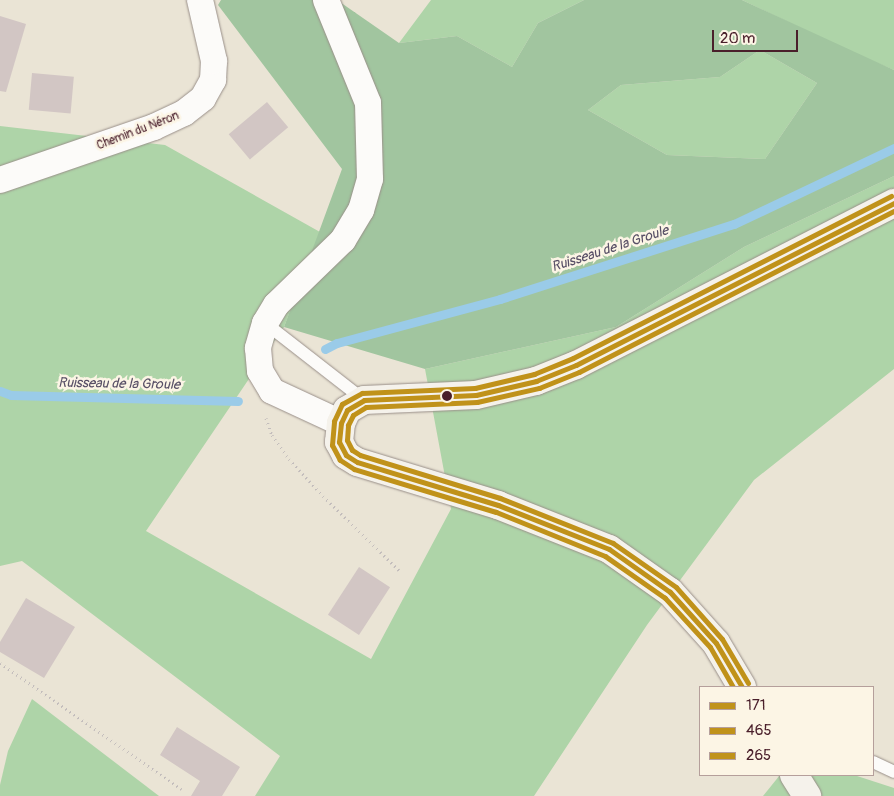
<!DOCTYPE html>
<meta charset="utf-8">
<style>
body{margin:0}
#map{position:relative;width:894px;height:796px;overflow:hidden;background:#eae4d5;font-family:Pangolin,sans-serif}
div>[style]{position:absolute}
.green>*{inset:0;background:#aed4a8}
.forest>*{inset:0;background:#a1c59f}
.stream>*{height:9px;margin:-4.5px;padding:0 4.5px;transform-origin:4.5px;border-radius:4.5px;background:#9acbe8}
.building>*{inset:0;background:#d2c6c4;transform-origin:0 0}
.path>*{height:3px;margin-top:-1.5px;transform-origin:0;background:repeating-linear-gradient(90deg,#c3bdbc 0 1px,transparent 0 5px)}
.roads{filter:drop-shadow(0 0 1px #998f89) drop-shadow(0 0 1px #998f89)}
.lane>*{height:12px;margin:-6px;padding:0 6px;transform-origin:6px;border-radius:6px;background:#fcfbf9}
.street>*{height:26px;margin:-13px;padding:0 13px;transform-origin:13px;border-radius:13px;background:#fcfbf9}
.secondary>*{height:28px;margin:-14px;padding:0 14px;transform-origin:14px;border-radius:14px;background:#f5f2eb}
.bus-1>*{height:5px;margin:-2.5px;padding:0 2.5px;transform-origin:2.5px;border-radius:2.5px;background:#c0921a}
.bus-2>*{height:5px;margin:-2.5px;padding:0 2.5px;transform-origin:2.5px;border-radius:2.5px;background:#c0921a}
.bus-3>*{height:5px;margin:-2.5px;padding:0 2.5px;transform-origin:2.5px;border-radius:2.5px;background:#c0921a}
.dots>*{width:14px;height:14px;translate:-50% -50%;box-sizing:border-box;border:2px solid #fcf5e5;border-radius:50%}
span{translate:-50% -50%;white-space:nowrap;text-align:center;line-height:1.15;-webkit-text-stroke:5px #fcf5e5;paint-order:stroke}
.street-label{font-size:12px;color:#4a1f2b}
.water-label{font-size:14px;color:#584f66;font-style:italic}
.legend{position:absolute;left:699px;top:686px;width:175px;height:90px;box-sizing:border-box;background:#fcf5e5;border:1px solid #b59f9b;margin:0;padding:6px 9px;list-style:none;font-size:15px;color:#4a1f2b}
.legend li{display:flex;align-items:center;gap:10px;height:25px}
.legend b{width:25px;border:1px solid #b59f9b}
.scale{position:absolute;left:712px;top:30px;width:86px;height:22px;box-sizing:border-box;border:2px solid #4a1f2b;border-top:0;padding-left:6px;font-size:15px;line-height:18px;white-space:nowrap;color:#4a1f2b;-webkit-text-stroke:4px #fcf5e5;paint-order:stroke}
</style>
<div id="map">
<div class="green">
<i style="clip-path:polygon(431px 0,584px 0,538px 23px,512px 67px,457px 36px,399px 43px)"></i>
<i style="clip-path:polygon(742px 0,894px 0,894px 70px,856px 54px)"></i>
<i style="clip-path:polygon(760px 50px,817px 83px,765px 159px,667px 155px,588px 110px,621px 85px,720px 77px)"></i>
<i style="clip-path:polygon(0 126px,165px 145px,320px 232px,284px 327px,146px 531px,371px 659px,451px 509px,425px 369px,616px 327px,744px 247px,894px 176px,894px 369px,754px 480px,647px 625px,534px 796px,255px 796px,280px 756px,22px 561px,0 566px)"></i>
<i style="clip-path:polygon(32px 699px,159px 796px,0 796px,0 785px,8px 751px)"></i>
<i style="clip-path:polygon(780px 775px,854px 775px,894px 788px,894px 796px,763px 796px)"></i>
</div>
<div class="forest">
<i style="clip-path:polygon(evenodd,221px 0,337px 0,399px 43px,457px 36px,512px 67px,538px 23px,584px 0,742px 0,894px 70px,894px 176px,744px 247px,616px 327px,425px 369px,284px 327px,342px 169px,218px 5px,221px 0,760px 50px,817px 83px,765px 159px,667px 155px,588px 110px,621px 85px,720px 77px,760px 50px)"></i>
</div>
<div class="stream">
<i style="left:325px;top:349px;width:13px;rotate:-27deg"></i>
<i style="left:337px;top:343px;width:169px;rotate:-15.1deg"></i>
<i style="left:500px;top:299px;width:246px;rotate:-17.8deg"></i>
<i style="left:734px;top:224px;width:177px;rotate:-25.4deg"></i>
<i style="left:0;top:391px;width:12px;rotate:20deg"></i>
<i style="left:11px;top:395px;width:227px;rotate:1.5deg"></i>
</div>
<div class="building">
<i style="clip-path:polygon(0 16px,26px 24px,6px 92px,0 91px)"></i>
<i style="left:32px;top:73px;width:42px;height:37px;rotate:5deg"></i>
<i style="left:267px;top:102px;width:33px;height:50px;rotate:50deg"></i>
<i style="left:359px;top:567px;width:37px;height:57px;rotate:33deg"></i>
<i style="clip-path:polygon(26px 598px,75px 627px,44px 678px,0 652px,0 642px)"></i>
<i style="clip-path:polygon(177px 727px,240px 767px,222px 796px,191px 796px,200px 781px,160px 755px)"></i>
</div>
<div class="path">
<i style="left:266px;top:418px;width:18px;rotate:71deg"></i>
<i style="left:272px;top:435px;width:29px;rotate:55deg"></i>
<i style="left:289px;top:459px;width:50px;rotate:47.4deg"></i>
<i style="left:323px;top:496px;width:109px;rotate:44.3deg"></i>
<i style="left:0;top:663px;width:221px;rotate:34.8deg"></i>
</div>
<div class="roads">
<div class="lane">
<i style="left:265px;top:323px;width:125px;rotate:37.9deg"></i>
<i style="left:873px;top:762px;width:23px;rotate:25deg"></i>
</div>
<div class="street">
<i style="left:326px;top:0;width:111px;rotate:67.8deg"></i>
<i style="left:368px;top:103px;width:76px;rotate:88.5deg"></i>
<i style="left:370px;top:179px;width:32px;rotate:106deg"></i>
<i style="left:361px;top:210px;width:35px;rotate:121deg"></i>
<i style="left:343px;top:240px;width:93px;rotate:135.9deg"></i>
<i style="left:276px;top:305px;width:21px;rotate:121deg"></i>
<i style="left:265px;top:323px;width:26px;rotate:106deg"></i>
<i style="left:258px;top:348px;width:23px;rotate:85deg"></i>
<i style="left:260px;top:371px;width:23px;rotate:59deg"></i>
<i style="left:272px;top:391px;width:76px;rotate:24.9deg"></i>
<i style="left:0;top:180px;width:163px;rotate:-19deg"></i>
<i style="left:154px;top:127px;width:33px;rotate:-25deg"></i>
<i style="left:184px;top:113px;width:24px;rotate:-38deg"></i>
<i style="left:203px;top:98px;width:21px;rotate:-61deg"></i>
<i style="left:213px;top:80px;width:19px;rotate:-87deg"></i>
<i style="left:214px;top:61px;width:63px;rotate:-102.9deg"></i>
</div>
<div class="secondary">
<i style="left:742px;top:687px;width:51px;rotate:-120.6deg"></i>
<i style="left:716px;top:643px;width:69px;rotate:-132deg"></i>
<i style="left:670px;top:592px;width:75px;rotate:-144.8deg"></i>
<i style="left:609px;top:549px;width:119px;rotate:-158.4deg"></i>
<i style="left:498px;top:505px;width:147px;rotate:-163deg"></i>
<i style="left:357px;top:462px;width:13px;rotate:-148deg"></i>
<i style="left:346px;top:455px;width:15px;rotate:-118deg"></i>
<i style="left:339px;top:442px;width:19px;rotate:-84deg"></i>
<i style="left:341px;top:423px;width:14px;rotate:-65deg"></i>
<i style="left:347px;top:410px;width:20px;rotate:-30deg"></i>
<i style="left:364px;top:400px;width:112px;rotate:-2.6deg"></i>
<i style="left:476px;top:395px;width:62px;rotate:-13.1deg"></i>
<i style="left:536px;top:381px;width:43px;rotate:-21.8deg"></i>
<i style="left:576px;top:365px;width:357px;rotate:-27deg"></i>
<i style="left:794px;top:775px;width:25px;rotate:58deg"></i>
</div>
</div>
<div class="bus-1">
<i style="left:742px;top:687px;width:51px;rotate:-120.6deg"></i>
<i style="left:716px;top:643px;width:69px;rotate:-132deg"></i>
<i style="left:670px;top:592px;width:75px;rotate:-144.8deg"></i>
<i style="left:609px;top:549px;width:119px;rotate:-158.4deg"></i>
<i style="left:498px;top:505px;width:147px;rotate:-163deg"></i>
<i style="left:357px;top:462px;width:13px;rotate:-148deg"></i>
<i style="left:346px;top:455px;width:15px;rotate:-118deg"></i>
<i style="left:339px;top:442px;width:19px;rotate:-84deg"></i>
<i style="left:341px;top:423px;width:14px;rotate:-65deg"></i>
<i style="left:347px;top:410px;width:20px;rotate:-30deg"></i>
<i style="left:364px;top:400px;width:112px;rotate:-2.6deg"></i>
<i style="left:476px;top:395px;width:62px;rotate:-13.1deg"></i>
<i style="left:536px;top:381px;width:43px;rotate:-21.8deg"></i>
<i style="left:576px;top:365px;width:357px;rotate:-27deg"></i>
</div>
<div class="bus-2">
<i style="left:748px;top:683px;width:51px;rotate:-120.6deg"></i>
<i style="left:722px;top:639px;width:69px;rotate:-131.5deg"></i>
<i style="left:676px;top:587px;width:77px;rotate:-145.1deg"></i>
<i style="left:613px;top:543px;width:122px;rotate:-158.3deg"></i>
<i style="left:500px;top:498px;width:146px;rotate:-162.9deg"></i>
<i style="left:360px;top:455px;width:9px;rotate:-148deg"></i>
<i style="left:352px;top:450px;width:11px;rotate:-117deg"></i>
<i style="left:347px;top:440px;width:15px;rotate:-86deg"></i>
<i style="left:348px;top:425px;width:11px;rotate:-63deg"></i>
<i style="left:353px;top:415px;width:15px;rotate:-32deg"></i>
<i style="left:366px;top:407px;width:111px;rotate:-2.6deg"></i>
<i style="left:477px;top:402px;width:64px;rotate:-12.7deg"></i>
<i style="left:539px;top:388px;width:43px;rotate:-21.8deg"></i>
<i style="left:579px;top:372px;width:354px;rotate:-27.1deg"></i>
</div>
<div class="bus-3">
<i style="left:733px;top:687px;width:46px;rotate:-119.9deg"></i>
<i style="left:710px;top:647px;width:67px;rotate:-132.6deg"></i>
<i style="left:665px;top:598px;width:73px;rotate:-145deg"></i>
<i style="left:605px;top:556px;width:118px;rotate:-158deg"></i>
<i style="left:496px;top:512px;width:148px;rotate:-163.2deg"></i>
<i style="left:354px;top:469px;width:17px;rotate:-147deg"></i>
<i style="left:340px;top:460px;width:17px;rotate:-118deg"></i>
<i style="left:332px;top:445px;width:24px;rotate:-85deg"></i>
<i style="left:334px;top:421px;width:19px;rotate:-65deg"></i>
<i style="left:342px;top:404px;width:23px;rotate:-29deg"></i>
<i style="left:362px;top:393px;width:113px;rotate:-2.5deg"></i>
<i style="left:475px;top:388px;width:61px;rotate:-13.3deg"></i>
<i style="left:534px;top:374px;width:42px;rotate:-22.3deg"></i>
<i style="left:573px;top:358px;width:357px;rotate:-27deg"></i>
</div>
<div class="dots">
<i style="left:447px;top:396px;background:#4a1f2b"></i>
</div>
<div class="street-label">
<span style="left:138px;top:131px;rotate:-21deg">Chemin du Néron</span>
</div>
<div class="water-label">
<span style="left:610px;top:249px;rotate:-18deg">Ruisseau de la Groule</span>
<span style="left:119px;top:384px;rotate:1deg">Ruisseau de la Groule</span>
</div>
<ul class="legend">
<li><b style="height:6px;background:#c0921a"></b>171</li>
<li><b style="height:6px;background:#c0921a"></b>465</li>
<li><b style="height:6px;background:#c0921a"></b>265</li>
</ul>
<div class="scale">20 m</div>
</div>
